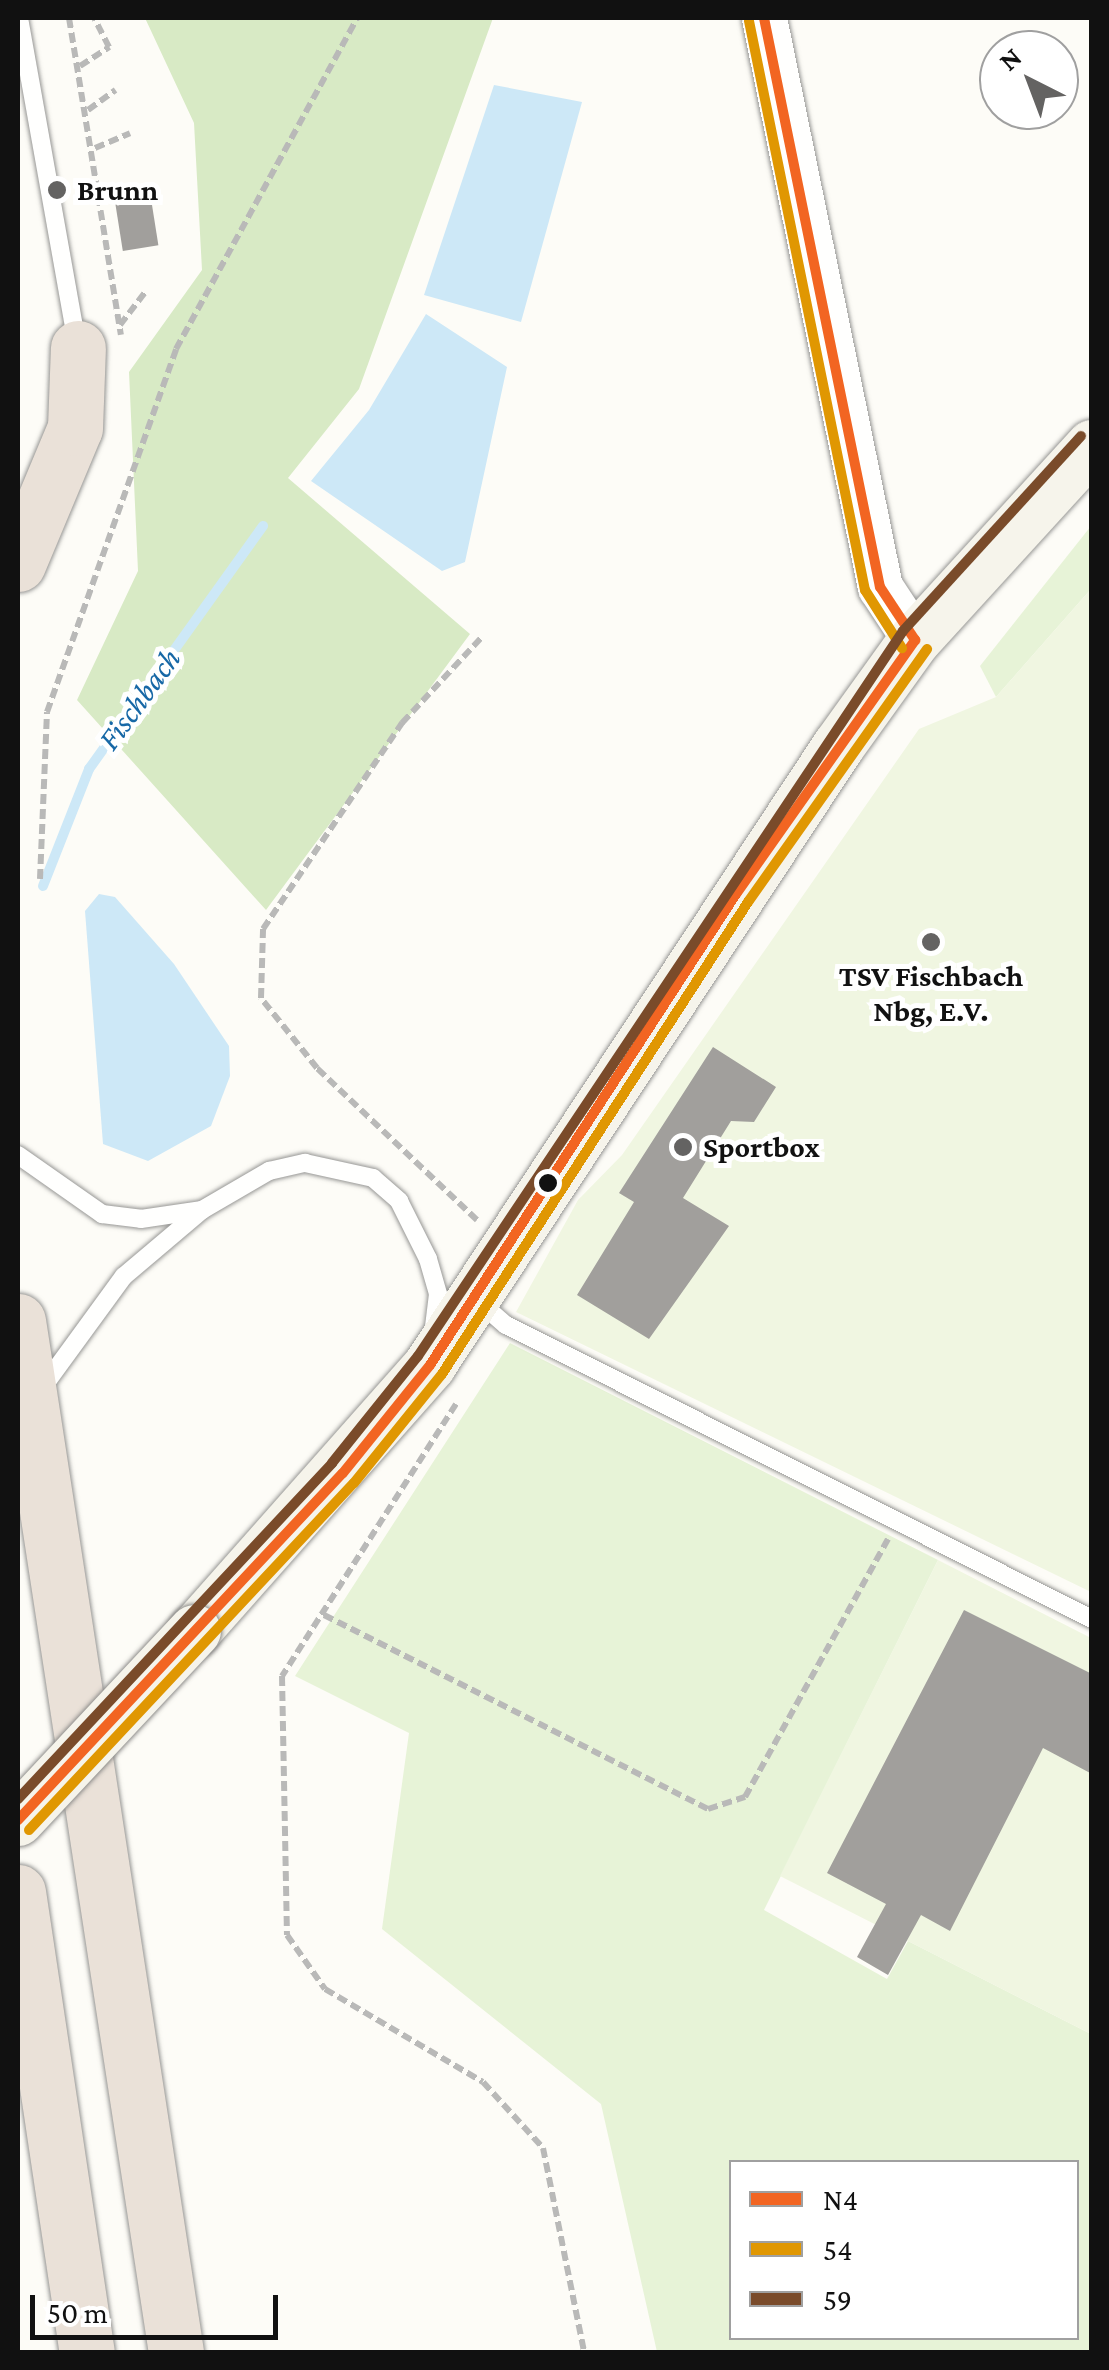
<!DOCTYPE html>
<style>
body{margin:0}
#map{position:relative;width:1109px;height:2370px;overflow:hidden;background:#fdfcf7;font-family:"Crimson Pro",serif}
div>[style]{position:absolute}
.green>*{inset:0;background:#e7f3d7}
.forest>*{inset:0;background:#d8eac5}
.pitch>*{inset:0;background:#f0f6e1}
.water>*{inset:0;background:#cde8f7}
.stream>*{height:10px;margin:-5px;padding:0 5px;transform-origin:5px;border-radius:5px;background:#cde8f7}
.building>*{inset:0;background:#a19f9c;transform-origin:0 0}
.path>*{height:6px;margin-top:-3px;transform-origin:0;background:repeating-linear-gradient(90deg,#b9b9b8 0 10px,transparent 0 15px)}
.roads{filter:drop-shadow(0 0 2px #979795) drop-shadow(0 0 2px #979795)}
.service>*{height:18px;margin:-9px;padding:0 9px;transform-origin:9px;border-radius:9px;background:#fffffe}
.tertiary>*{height:45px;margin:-22.5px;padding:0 22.5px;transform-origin:22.5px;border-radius:22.5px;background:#fffffe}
.secondary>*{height:52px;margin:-26px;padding:0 26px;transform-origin:26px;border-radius:26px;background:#f6f4eb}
.motorway>*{height:55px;margin:-27.5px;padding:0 27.5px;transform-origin:27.5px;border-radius:27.5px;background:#eae1d8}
.bridges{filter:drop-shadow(0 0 2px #8e8d8b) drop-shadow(0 0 2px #8e8d8b)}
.secondary-bridge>*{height:52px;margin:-26px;padding:0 26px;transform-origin:26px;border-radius:26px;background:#f6f4eb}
.bus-1>*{height:10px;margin:-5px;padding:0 5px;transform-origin:5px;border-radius:5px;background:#f26522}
.bus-2>*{height:10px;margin:-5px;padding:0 5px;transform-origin:5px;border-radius:5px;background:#e09702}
.bus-3>*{height:10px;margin:-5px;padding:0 5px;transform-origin:5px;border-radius:5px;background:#7a4b2a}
.dots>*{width:28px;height:28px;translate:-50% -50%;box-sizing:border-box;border:5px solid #fff;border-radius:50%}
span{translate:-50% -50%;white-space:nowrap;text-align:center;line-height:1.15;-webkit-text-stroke:10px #fff;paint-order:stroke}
.poi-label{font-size:30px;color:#111;font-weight:700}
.left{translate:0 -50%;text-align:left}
.water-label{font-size:32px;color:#1768a6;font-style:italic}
.frame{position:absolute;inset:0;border:20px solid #111;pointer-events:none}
.legend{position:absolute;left:729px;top:2160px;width:350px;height:180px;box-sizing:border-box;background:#fff;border:2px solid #a0a0a0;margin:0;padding:12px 18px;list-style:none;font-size:30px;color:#111}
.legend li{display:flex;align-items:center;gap:20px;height:50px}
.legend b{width:50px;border:2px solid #a0a0a0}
.north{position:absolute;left:979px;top:30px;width:100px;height:100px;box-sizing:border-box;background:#fff;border:2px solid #a0a0a0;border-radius:50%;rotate:318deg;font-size:28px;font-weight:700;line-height:40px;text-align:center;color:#111}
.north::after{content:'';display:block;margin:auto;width:35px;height:45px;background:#646362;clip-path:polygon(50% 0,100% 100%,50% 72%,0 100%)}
.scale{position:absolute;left:30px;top:2295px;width:248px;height:45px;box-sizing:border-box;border:5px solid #111;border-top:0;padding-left:12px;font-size:30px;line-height:35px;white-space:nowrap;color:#111;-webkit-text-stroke:8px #fff;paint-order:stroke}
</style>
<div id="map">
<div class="green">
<i style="clip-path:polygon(1091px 526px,1091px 589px,996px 697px,980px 666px)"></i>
<i style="clip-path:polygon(evenodd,510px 1343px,938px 1560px,764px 1910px,887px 1979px,908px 1941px,1091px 2034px,1091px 2352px,657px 2352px,601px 2104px,382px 1929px,409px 1733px,295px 1676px,510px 1343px,732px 2162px,1076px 2162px,1076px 2338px,732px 2338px,732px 2162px)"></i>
</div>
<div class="forest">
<i style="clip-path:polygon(145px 18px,493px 18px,359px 389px,288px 478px,470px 634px,266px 910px,77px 700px,138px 571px,129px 372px,202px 270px,194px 123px)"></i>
</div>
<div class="pitch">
<i style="clip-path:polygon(1091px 589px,1091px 1592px,516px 1312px,578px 1200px,622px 1155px,919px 729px,996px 697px)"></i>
<i style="clip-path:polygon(938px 1560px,1091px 1638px,1091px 2034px,780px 1876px)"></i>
</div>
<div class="water">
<i style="clip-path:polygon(494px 85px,582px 102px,521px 322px,424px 295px)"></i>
<i style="clip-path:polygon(426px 314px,507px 367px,465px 562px,442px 571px,311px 481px,369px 410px)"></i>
<i style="clip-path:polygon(99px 894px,115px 897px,174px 964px,229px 1046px,230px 1076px,211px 1126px,148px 1161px,103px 1144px,85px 911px)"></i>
</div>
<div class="stream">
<i style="left:43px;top:886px;width:126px;rotate:-68.5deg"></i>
<i style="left:89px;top:769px;width:299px;rotate:-54.4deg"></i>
</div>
<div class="building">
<i style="left:149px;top:186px;width:60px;height:36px;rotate:81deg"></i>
<i style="clip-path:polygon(713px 1047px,776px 1087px,754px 1122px,731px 1121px,683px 1198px,729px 1226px,649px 1339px,577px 1295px,634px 1202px,619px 1193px)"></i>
<i style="clip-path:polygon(964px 1610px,1092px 1674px,1092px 1774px,1043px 1748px,950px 1931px,921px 1915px,888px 1975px,857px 1957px,886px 1904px,827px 1873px)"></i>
</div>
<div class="path">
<i style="left:69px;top:18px;width:321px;rotate:80.7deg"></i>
<i style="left:80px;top:66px;width:35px;rotate:-33deg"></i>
<i style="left:109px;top:47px;width:33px;rotate:-117deg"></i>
<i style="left:88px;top:110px;width:34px;rotate:-36deg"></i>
<i style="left:95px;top:148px;width:38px;rotate:-23deg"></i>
<i style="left:120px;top:325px;width:43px;rotate:-52.6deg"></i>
<i style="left:40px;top:879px;width:167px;rotate:-87.6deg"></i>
<i style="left:47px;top:712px;width:385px;rotate:-70.4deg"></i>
<i style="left:176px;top:349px;width:377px;rotate:-61.3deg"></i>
<i style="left:477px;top:1220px;width:221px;rotate:-136.5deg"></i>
<i style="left:317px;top:1068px;width:90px;rotate:-128.7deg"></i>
<i style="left:261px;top:998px;width:69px;rotate:-88.3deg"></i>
<i style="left:263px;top:929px;width:249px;rotate:-56deg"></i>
<i style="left:402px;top:723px;width:117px;rotate:-47.1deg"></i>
<i style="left:456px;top:1404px;width:323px;rotate:122.6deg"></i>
<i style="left:282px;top:1676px;width:259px;rotate:88.9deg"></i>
<i style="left:287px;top:1935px;width:66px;rotate:54.9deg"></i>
<i style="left:325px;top:1989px;width:183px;rotate:30.5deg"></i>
<i style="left:483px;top:2082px;width:89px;rotate:47.7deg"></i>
<i style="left:543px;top:2148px;width:208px;rotate:78.6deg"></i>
<i style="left:324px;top:1615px;width:430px;rotate:26.8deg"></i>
<i style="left:708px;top:1809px;width:39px;rotate:-18deg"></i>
<i style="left:745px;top:1797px;width:295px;rotate:-61deg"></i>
</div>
<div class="roads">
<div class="service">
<i style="left:19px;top:18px;width:330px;rotate:79.9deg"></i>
<i style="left:18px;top:1155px;width:103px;rotate:35.1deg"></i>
<i style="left:102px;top:1214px;width:39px;rotate:7deg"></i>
<i style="left:141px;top:1219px;width:62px;rotate:-8.4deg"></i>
<i style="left:202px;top:1210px;width:78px;rotate:-30.2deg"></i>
<i style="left:269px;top:1171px;width:37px;rotate:-13deg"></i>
<i style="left:305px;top:1163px;width:70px;rotate:12.4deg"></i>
<i style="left:373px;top:1178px;width:35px;rotate:41deg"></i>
<i style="left:399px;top:1201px;width:65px;rotate:63.4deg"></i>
<i style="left:428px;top:1259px;width:36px;rotate:74deg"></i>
<i style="left:438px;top:1294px;width:35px;rotate:97deg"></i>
<i style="left:477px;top:1300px;width:38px;rotate:41deg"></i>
<i style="left:506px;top:1325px;width:656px;rotate:26.64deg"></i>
<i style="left:40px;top:1391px;width:142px;rotate:-53.9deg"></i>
<i style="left:124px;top:1276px;width:101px;rotate:-40.2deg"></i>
</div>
<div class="tertiary">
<i style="left:764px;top:18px;width:581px;rotate:78.48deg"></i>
<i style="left:880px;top:587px;width:64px;rotate:56.6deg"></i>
</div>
<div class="secondary">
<i style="left:195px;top:1631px;width:355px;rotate:-48.5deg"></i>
<i style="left:430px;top:1365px;width:741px;rotate:-56.57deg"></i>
<i style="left:838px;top:747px;width:132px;rotate:-54.3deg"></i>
<i style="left:915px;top:640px;width:263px;rotate:-47.6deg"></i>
</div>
<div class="motorway">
<i style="left:18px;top:564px;width:147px;rotate:-67.3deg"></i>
<i style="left:75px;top:428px;width:80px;rotate:-87.9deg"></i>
<i style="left:18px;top:1321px;width:1043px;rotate:81.29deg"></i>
<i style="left:18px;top:1892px;width:465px;rotate:81.5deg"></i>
</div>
</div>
<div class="bridges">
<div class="secondary-bridge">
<i style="left:18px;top:1820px;width:259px;rotate:-46.9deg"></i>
</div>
</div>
<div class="bus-1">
<i style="left:764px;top:18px;width:581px;rotate:78.48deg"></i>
<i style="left:880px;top:587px;width:64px;rotate:56.6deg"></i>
<i style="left:18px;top:1820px;width:475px;rotate:-46.9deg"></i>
<i style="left:343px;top:1473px;width:139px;rotate:-51.1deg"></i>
<i style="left:430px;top:1365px;width:562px;rotate:-56.99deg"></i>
<i style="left:736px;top:894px;width:311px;rotate:-54.8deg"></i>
</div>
<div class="bus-2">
<i style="left:749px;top:21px;width:581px;rotate:78.48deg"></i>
<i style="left:865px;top:590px;width:69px;rotate:57.5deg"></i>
<i style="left:29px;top:1830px;width:475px;rotate:-46.9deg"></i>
<i style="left:354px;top:1483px;width:140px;rotate:-51.1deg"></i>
<i style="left:442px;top:1374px;width:563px;rotate:-57.04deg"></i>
<i style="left:748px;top:902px;width:310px;rotate:-54.7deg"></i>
</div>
<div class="bus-3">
<i style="left:18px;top:1799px;width:460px;rotate:-46.9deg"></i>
<i style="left:332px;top:1463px;width:137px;rotate:-51.2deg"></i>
<i style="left:418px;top:1356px;width:872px;rotate:-56.22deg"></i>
<i style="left:903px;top:631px;width:264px;rotate:-47.6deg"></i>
</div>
<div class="dots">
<i style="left:57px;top:190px;background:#646362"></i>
<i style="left:931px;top:942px;background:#646362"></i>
<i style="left:683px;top:1147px;background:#646362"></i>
<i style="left:548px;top:1183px;background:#111"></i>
</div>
<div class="poi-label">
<span class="left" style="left:77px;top:190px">Brunn</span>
<span style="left:931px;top:993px">TSV Fischbach<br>Nbg, E.V.</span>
<span class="left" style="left:703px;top:1147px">Sportbox</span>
</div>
<div class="water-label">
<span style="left:139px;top:699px;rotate:-54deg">Fischbach</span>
</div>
<div class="frame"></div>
<ul class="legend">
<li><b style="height:12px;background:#f26522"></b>N4</li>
<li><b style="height:12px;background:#e09702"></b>54</li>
<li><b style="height:12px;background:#7a4b2a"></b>59</li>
</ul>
<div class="north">N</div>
<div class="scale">50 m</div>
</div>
